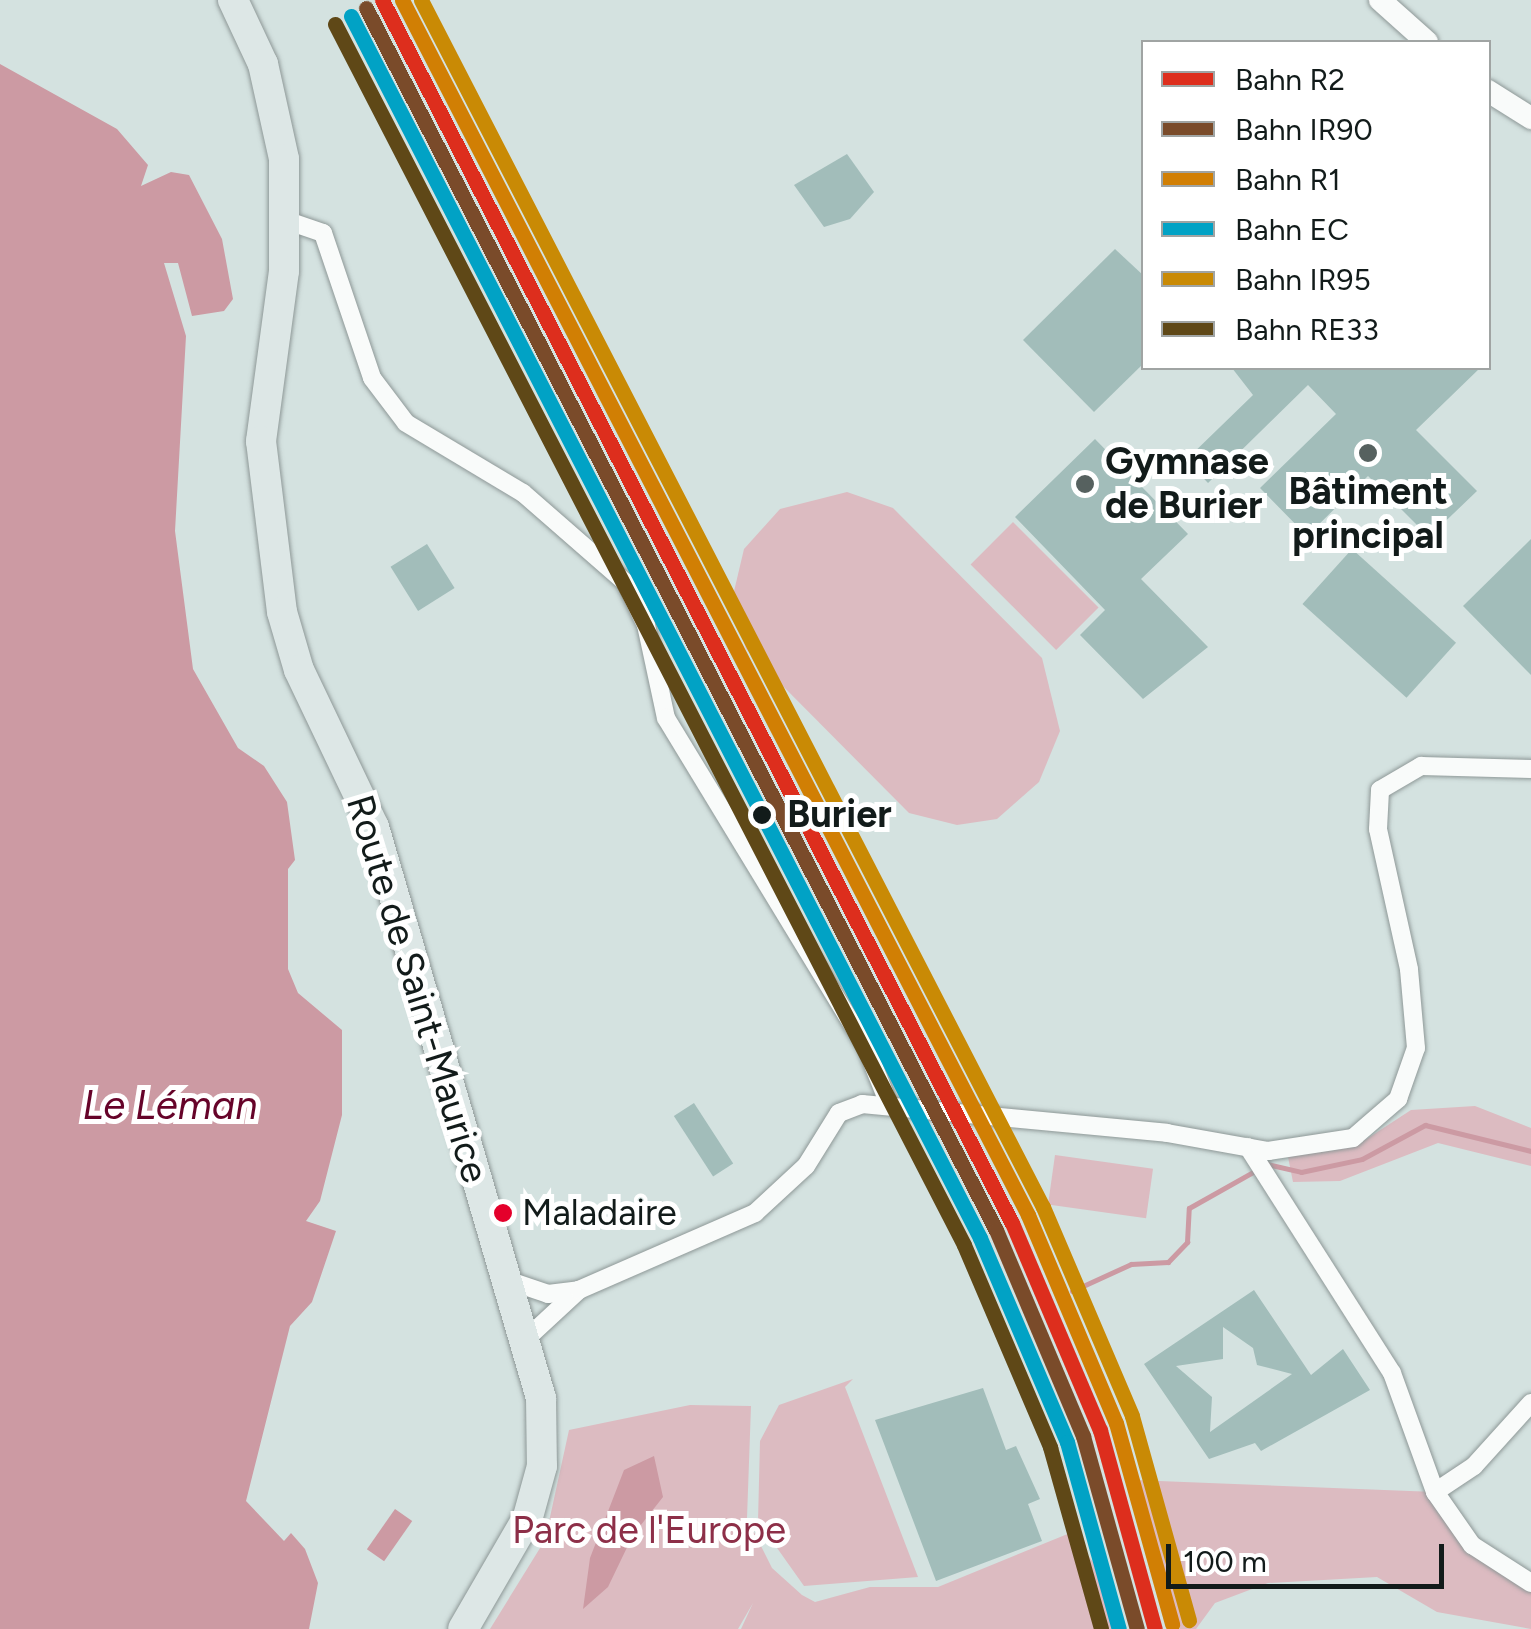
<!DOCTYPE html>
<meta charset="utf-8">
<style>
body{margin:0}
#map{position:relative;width:1531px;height:1629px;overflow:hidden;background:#d4e2e0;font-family:Figtree,sans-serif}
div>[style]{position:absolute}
.green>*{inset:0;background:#dcbbc1;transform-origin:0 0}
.water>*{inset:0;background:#cc9aa3;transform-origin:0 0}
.stream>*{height:5px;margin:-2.5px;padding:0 2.5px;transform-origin:2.5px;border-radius:2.5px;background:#cc9aa3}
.building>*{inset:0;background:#a2bdba;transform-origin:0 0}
.roads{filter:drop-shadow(0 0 2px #8e9897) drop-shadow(0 0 2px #8e9897)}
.minor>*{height:18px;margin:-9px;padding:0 9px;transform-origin:9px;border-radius:9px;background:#f9fbfa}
.tertiary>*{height:22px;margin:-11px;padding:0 11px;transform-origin:11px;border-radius:11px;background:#f9fbfa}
.primary>*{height:30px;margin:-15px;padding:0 15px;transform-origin:15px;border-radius:15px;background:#dde7e6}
.rail-1>*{height:15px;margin:-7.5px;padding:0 7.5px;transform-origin:7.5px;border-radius:7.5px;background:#dd2e1d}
.rail-2>*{height:15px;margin:-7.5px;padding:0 7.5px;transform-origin:7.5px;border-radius:7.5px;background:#7a4b2a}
.rail-3>*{height:15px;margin:-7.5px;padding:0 7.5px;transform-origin:7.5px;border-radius:7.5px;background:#d17f04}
.rail-4>*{height:15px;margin:-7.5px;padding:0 7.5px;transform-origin:7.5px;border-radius:7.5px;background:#01a2c5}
.rail-5>*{height:15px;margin:-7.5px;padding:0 7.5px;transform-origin:7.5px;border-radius:7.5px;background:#c98a05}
.rail-6>*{height:15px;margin:-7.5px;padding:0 7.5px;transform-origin:7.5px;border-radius:7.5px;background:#5f4817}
.dots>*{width:28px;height:28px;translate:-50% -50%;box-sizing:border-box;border:5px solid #fff;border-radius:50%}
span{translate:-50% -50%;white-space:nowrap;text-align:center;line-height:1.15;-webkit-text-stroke:10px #fff;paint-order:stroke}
.bus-label{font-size:36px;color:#121b1a}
.left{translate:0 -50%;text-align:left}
.poi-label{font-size:38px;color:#121b1a;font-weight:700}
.stop-label{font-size:38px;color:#121b1a;font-weight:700}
.street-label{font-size:38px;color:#121b1a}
.park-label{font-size:38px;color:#8d2f48}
.water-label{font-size:40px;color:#660329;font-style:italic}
.legend{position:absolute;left:1141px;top:40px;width:350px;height:330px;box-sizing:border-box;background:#fff;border:2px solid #a0a4a3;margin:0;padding:12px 18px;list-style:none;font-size:30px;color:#121b1a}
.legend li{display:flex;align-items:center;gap:20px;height:50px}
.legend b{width:50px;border:2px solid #a0a4a3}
.scale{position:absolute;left:1166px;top:1544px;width:278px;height:45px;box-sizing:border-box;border:5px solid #121b1a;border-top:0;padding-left:12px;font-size:30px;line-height:35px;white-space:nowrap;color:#121b1a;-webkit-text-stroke:8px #fff;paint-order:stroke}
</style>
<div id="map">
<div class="green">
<i style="clip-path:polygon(847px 492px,893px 508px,1042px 658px,1060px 731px,1039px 782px,997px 819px,957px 825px,909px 813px,746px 649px,731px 604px,744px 549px,780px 509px)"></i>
<i style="left:1013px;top:522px;width:121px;height:60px;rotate:45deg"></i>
<i style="clip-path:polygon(1475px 1106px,1531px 1128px,1531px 1166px,1438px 1143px,1340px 1181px,1293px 1182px,1288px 1157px,1365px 1140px,1411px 1110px)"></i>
<i style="left:1055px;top:1155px;width:99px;height:50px;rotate:8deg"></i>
<i style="clip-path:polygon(853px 1379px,845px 1387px,918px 1577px,804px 1586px,758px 1521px,760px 1441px,779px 1405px)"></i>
<i style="clip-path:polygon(690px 1405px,751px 1406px,747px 1518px,772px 1568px,802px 1595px,815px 1602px,870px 1587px,938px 1587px,1070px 1533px,1105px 1577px,1115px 1629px,741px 1629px,753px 1603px,738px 1629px,490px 1629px,545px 1540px,569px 1430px)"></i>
<i style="clip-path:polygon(1134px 1480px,1435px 1492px,1472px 1545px,1531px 1583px,1531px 1629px,1437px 1612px,1377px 1577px,1268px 1583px,1215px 1603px,1196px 1629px,1180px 1629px)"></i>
</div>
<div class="water">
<i style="clip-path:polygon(0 64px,117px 129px,148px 165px,141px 186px,171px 172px,189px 175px,222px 239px,233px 299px,224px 311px,192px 316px,178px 263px,164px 263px,186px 336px,175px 531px,193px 669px,238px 748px,264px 766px,287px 802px,295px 860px,288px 869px,288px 969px,298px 993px,342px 1030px,342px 1115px,320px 1201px,306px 1221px,336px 1231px,312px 1302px,290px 1326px,246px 1501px,284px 1541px,291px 1533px,305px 1549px,318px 1583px,309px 1629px,0 1629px)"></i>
<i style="clip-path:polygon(654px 1456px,663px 1497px,633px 1535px,608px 1587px,583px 1609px,590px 1558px,624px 1470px)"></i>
<i style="left:395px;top:1509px;width:21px;height:49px;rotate:35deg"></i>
</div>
<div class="stream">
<i style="left:1072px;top:1291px;width:65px;rotate:-24.6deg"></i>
<i style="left:1131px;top:1264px;width:37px;rotate:-3deg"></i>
<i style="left:1168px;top:1262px;width:28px;rotate:-46deg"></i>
<i style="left:1187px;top:1242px;width:34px;rotate:-87deg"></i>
<i style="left:1189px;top:1208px;width:90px;rotate:-29.4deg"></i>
<i style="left:1267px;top:1164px;width:35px;rotate:13deg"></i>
<i style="left:1301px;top:1172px;width:62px;rotate:-12deg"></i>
<i style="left:1362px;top:1159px;width:72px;rotate:-28.4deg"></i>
<i style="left:1425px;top:1125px;width:109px;rotate:13.8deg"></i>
</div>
<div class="building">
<i style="clip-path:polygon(847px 154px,874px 192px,850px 219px,824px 227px,794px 185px)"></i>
<i style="clip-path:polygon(1115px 249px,1144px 276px,1144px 363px,1094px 412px,1023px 340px)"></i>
<i style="clip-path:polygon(1232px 368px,1480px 368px,1416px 430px,1477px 491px,1429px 537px,1368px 476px,1307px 536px,1260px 488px,1336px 414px,1308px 385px,1208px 483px,1186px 460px,1253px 395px)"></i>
<i style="clip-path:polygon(1095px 439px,1188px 534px,1141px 579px,1208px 647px,1143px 699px,1080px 635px,1105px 610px,1015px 517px)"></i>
<i style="clip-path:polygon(1531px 539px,1531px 675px,1463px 606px)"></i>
<i style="left:427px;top:544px;width:52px;height:43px;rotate:58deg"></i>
<i style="left:1352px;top:549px;width:140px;height:74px;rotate:42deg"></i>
<i style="left:694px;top:1103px;width:72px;height:24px;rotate:57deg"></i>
<i style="clip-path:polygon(evenodd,1254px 1290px,1311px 1375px,1343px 1349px,1370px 1390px,1261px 1451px,1255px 1443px,1209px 1459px,1144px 1364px,1254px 1290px,1223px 1327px,1253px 1348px,1257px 1365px,1292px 1374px,1210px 1432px,1212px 1397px,1176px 1366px,1223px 1359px,1223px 1327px)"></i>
<i style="clip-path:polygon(983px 1388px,1006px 1450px,1016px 1446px,1040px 1499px,1028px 1504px,1042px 1541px,936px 1581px,875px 1420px)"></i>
</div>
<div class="roads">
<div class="minor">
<i style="left:288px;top:221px;width:37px;rotate:19deg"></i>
<i style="left:323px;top:233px;width:153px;rotate:71.3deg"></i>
<i style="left:372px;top:378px;width:56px;rotate:52.9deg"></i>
<i style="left:406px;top:423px;width:136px;rotate:30.9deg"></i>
<i style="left:523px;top:493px;width:135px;rotate:41.1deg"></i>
<i style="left:625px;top:582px;width:48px;rotate:64deg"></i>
<i style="left:646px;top:625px;width:95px;rotate:77.9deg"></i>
<i style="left:666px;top:718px;width:385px;rotate:58.7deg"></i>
<i style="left:866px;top:1047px;width:59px;rotate:68.2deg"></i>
<i style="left:1248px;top:1147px;width:268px;rotate:57.5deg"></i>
<i style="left:1392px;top:1373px;width:127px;rotate:70.1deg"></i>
<i style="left:1435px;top:1492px;width:65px;rotate:55.1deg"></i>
<i style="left:1472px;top:1545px;width:70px;rotate:32.8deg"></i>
<i style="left:504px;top:1279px;width:46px;rotate:18.8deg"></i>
<i style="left:548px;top:1294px;width:31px;rotate:-7deg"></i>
<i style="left:525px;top:1340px;width:74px;rotate:-42.8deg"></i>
<i style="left:579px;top:1290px;width:192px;rotate:-23.6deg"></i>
<i style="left:755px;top:1213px;width:69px;rotate:-42.7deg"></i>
<i style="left:806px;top:1166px;width:62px;rotate:-58.1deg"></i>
<i style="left:839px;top:1113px;width:25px;rotate:-21deg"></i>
<i style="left:862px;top:1104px;width:306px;rotate:5.4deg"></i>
<i style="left:1167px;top:1133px;width:103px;rotate:10.1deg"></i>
<i style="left:1268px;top:1151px;width:86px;rotate:-8.7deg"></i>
<i style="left:1353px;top:1138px;width:60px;rotate:-40.9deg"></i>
<i style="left:1398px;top:1099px;width:54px;rotate:-70.6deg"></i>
<i style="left:1416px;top:1048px;width:79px;rotate:-95.1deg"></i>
<i style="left:1409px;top:969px;width:143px;rotate:-102.5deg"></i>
<i style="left:1378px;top:829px;width:39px;rotate:-87deg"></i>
<i style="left:1380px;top:790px;width:48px;rotate:-30.3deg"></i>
<i style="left:1421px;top:766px;width:110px;rotate:1.6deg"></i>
<i style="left:1435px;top:1492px;width:47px;rotate:-33.7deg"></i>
<i style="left:1474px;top:1466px;width:85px;rotate:-47.9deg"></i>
</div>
<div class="tertiary">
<i style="left:1380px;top:0;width:63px;rotate:41.8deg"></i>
<i style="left:1488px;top:91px;width:51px;rotate:32.1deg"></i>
</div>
<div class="primary">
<i style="left:233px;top:0;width:71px;rotate:64.9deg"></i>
<i style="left:263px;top:64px;width:97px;rotate:77.5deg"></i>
<i style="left:284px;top:159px;width:112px;rotate:90deg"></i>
<i style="left:284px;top:271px;width:172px;rotate:97.7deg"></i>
<i style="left:261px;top:441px;width:172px;rotate:83deg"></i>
<i style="left:282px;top:612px;width:60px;rotate:73.7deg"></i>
<i style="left:299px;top:670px;width:174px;rotate:64.5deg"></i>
<i style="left:374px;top:827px;width:595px;rotate:73.7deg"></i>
<i style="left:541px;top:1398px;width:68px;rotate:89.2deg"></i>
<i style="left:542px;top:1466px;width:53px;rotate:105.4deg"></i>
<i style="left:528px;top:1517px;width:129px;rotate:120.1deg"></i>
</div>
</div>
<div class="rail-1">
<i style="left:382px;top:0;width:1376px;rotate:62.75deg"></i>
<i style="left:1012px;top:1223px;width:225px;rotate:67deg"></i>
<i style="left:1100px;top:1430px;width:206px;rotate:74.6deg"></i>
</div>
<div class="rail-2">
<i style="left:366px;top:8px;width:1375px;rotate:62.73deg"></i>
<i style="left:996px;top:1230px;width:224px;rotate:67.1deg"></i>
<i style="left:1083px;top:1436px;width:200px;rotate:74.4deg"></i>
</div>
<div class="rail-3">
<i style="left:402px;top:0;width:1367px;rotate:62.74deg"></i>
<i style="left:1028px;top:1215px;width:226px;rotate:67.1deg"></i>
<i style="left:1116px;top:1423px;width:209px;rotate:74.4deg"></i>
</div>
<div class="rail-4">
<i style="left:351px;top:16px;width:1374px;rotate:62.76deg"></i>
<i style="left:980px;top:1238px;width:222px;rotate:66.9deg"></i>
<i style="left:1067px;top:1442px;width:194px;rotate:74.5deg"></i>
</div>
<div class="rail-5">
<i style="left:421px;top:0;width:1358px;rotate:62.74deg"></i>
<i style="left:1043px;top:1207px;width:227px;rotate:66.9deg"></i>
<i style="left:1132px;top:1416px;width:212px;rotate:74.4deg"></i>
</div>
<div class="rail-6">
<i style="left:335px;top:24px;width:1373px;rotate:62.74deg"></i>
<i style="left:964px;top:1245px;width:220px;rotate:66.9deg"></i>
<i style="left:1050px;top:1447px;width:189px;rotate:74.3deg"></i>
</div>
<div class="dots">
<i style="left:1368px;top:453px;background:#56615f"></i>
<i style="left:1085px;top:484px;background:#56615f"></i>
<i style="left:762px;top:815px;background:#121b1a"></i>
<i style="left:503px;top:1213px;background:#e4002b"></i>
</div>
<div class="bus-label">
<span class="left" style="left:522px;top:1213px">Maladaire</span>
</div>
<div class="poi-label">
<span class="left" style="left:1105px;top:484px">Gymnase<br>de Burier</span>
<span style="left:1368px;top:514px">Bâtiment<br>principal</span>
</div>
<div class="stop-label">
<span class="left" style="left:787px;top:815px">Burier</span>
</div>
<div class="street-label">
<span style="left:417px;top:989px;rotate:73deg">Route de Saint-Maurice</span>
</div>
<div class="park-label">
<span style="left:649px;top:1531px">Parc de l'Europe</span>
</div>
<div class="water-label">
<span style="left:170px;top:1105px">Le Léman</span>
</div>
<ul class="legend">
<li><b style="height:12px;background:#dd2e1d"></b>Bahn R2</li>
<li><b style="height:12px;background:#7a4b2a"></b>Bahn IR90</li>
<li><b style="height:12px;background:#d17f04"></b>Bahn R1</li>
<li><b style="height:12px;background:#01a2c5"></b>Bahn EC</li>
<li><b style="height:12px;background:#c98a05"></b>Bahn IR95</li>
<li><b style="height:12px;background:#5f4817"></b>Bahn RE33</li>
</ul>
<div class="scale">100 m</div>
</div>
